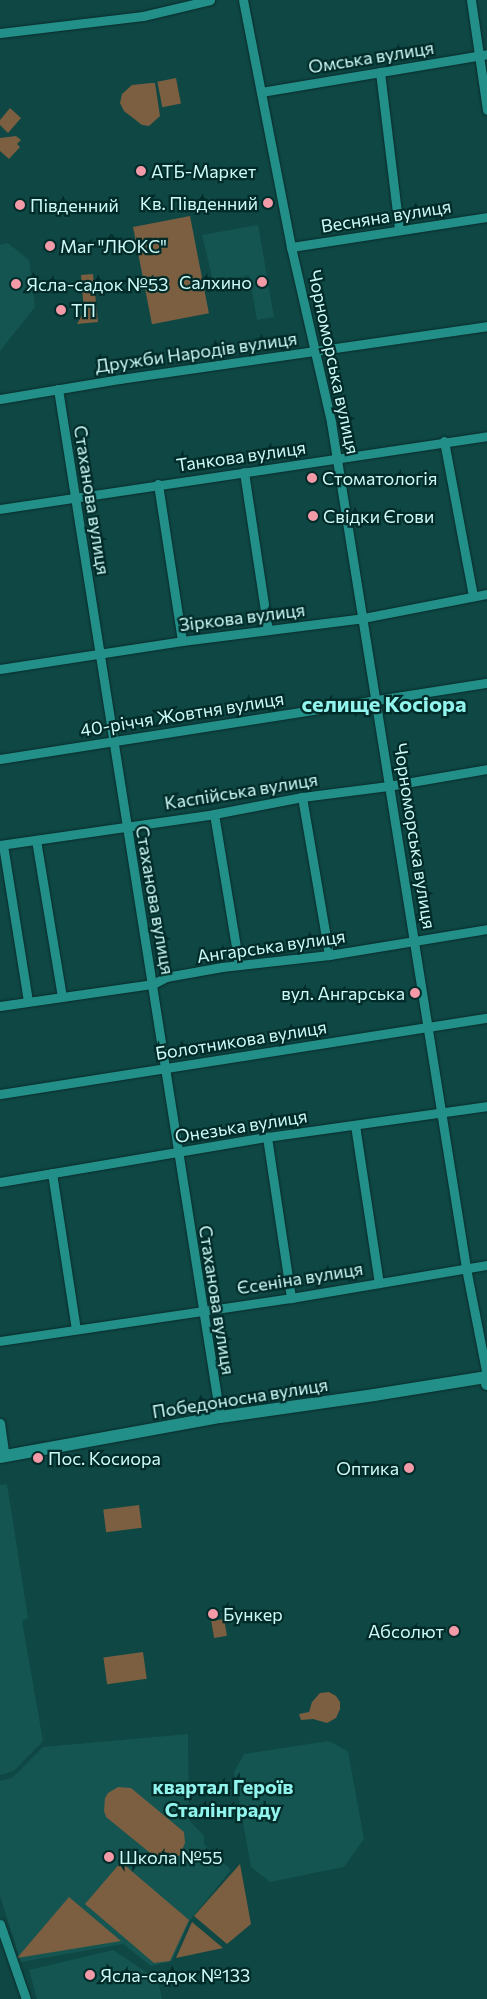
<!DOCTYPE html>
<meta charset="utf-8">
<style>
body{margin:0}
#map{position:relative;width:487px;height:1999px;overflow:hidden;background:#0e4744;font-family:Commissioner,sans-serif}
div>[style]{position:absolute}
.built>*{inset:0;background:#145552}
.green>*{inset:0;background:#7b5f40;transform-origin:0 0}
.roads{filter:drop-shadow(0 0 1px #0a2a28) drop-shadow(0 0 1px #0a2a28)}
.street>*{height:9px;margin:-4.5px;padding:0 4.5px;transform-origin:4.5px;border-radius:4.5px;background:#228f89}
.secondary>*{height:12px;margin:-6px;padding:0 6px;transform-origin:6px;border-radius:6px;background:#228f89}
.dots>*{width:14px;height:14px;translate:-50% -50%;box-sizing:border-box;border:2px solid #002b29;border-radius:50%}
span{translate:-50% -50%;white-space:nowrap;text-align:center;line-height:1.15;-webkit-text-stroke:4.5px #002b29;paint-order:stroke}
.street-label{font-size:18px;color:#cdfaf6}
.poi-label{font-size:18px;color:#cdfaf6}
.left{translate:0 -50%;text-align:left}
.right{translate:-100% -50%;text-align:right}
.quarter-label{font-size:20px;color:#91f4ed;font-weight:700}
.district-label{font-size:22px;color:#91f4ed;font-weight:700}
</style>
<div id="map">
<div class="built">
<i style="clip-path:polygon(258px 225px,274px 317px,257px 320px,249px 275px,214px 285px,202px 235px)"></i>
<i style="clip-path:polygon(8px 243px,29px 260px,35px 307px,0 351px,0 245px)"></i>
<i style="clip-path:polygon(7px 1484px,28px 1618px,22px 1621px,43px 1741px,14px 1771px,0 1775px,0 1485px)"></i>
<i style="clip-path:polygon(188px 1734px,189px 1820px,204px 1836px,204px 1844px,231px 1870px,190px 1920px,172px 1961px,151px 1966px,123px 1944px,21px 1962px,0 1896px,0 1781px,12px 1778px,43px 1747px)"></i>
<i style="clip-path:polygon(328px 1741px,348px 1751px,364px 1839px,344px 1867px,270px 1882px,251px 1867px,234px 1772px,244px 1754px)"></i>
<i style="clip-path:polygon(113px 1950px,158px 1980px,162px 1999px,37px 1999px,29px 1970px)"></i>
</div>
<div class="green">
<i style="left:176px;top:78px;width:26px;height:19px;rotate:79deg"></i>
<i style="clip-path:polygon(151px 83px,155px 83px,160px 116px,149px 126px,142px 125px,124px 111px,120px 103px,122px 94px,132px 85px)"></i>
<i style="clip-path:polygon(10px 108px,21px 118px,8px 133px,0 125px,0 120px)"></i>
<i style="clip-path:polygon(16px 136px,21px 140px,17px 144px,20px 147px,9px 159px,0 151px,0 138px)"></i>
<i style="left:190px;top:216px;width:99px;height:58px;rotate:79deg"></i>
<i style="clip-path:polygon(93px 274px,98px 322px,77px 324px,84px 312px,81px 275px)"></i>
<i style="left:139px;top:1505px;width:23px;height:36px;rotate:83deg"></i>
<i style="left:224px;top:1619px;width:17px;height:13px;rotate:80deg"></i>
<i style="left:143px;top:1652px;width:27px;height:40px;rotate:82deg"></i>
<i style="clip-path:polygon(329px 1692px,336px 1696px,340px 1702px,340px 1709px,336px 1718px,327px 1723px,313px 1719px,301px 1720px,299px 1714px,309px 1712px,312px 1702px,320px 1693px)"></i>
<i style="clip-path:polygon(118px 1787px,131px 1788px,184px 1832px,185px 1843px,180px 1855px,170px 1862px,160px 1861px,106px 1817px,104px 1811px,105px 1798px,108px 1793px)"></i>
<i style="clip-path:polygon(121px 1862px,189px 1920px,170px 1961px,154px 1963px,85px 1904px)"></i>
<i style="clip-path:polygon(240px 1864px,251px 1924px,227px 1944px,194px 1916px)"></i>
<i style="clip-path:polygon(69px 1897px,121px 1941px,17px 1958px)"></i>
<i style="clip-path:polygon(192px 1922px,223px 1948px,176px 1958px)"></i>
</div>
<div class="roads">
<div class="street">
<i style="left:243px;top:0;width:252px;rotate:79deg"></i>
<i style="left:291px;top:247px;width:180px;rotate:77.1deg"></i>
<i style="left:331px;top:422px;width:857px;rotate:80.93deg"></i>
<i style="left:466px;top:1268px;width:110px;rotate:79deg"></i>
<i style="left:471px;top:0;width:111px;rotate:81.7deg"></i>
<i style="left:0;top:33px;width:144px;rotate:-6.8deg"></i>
<i style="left:143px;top:16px;width:69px;rotate:-13.4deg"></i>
<i style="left:380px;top:72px;width:159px;rotate:83.1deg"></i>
<i style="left:261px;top:92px;width:229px;rotate:-9.5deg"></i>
<i style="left:291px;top:247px;width:198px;rotate:-8.7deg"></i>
<i style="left:58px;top:389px;width:1041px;rotate:81.04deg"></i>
<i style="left:0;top:399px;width:122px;rotate:-9.5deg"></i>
<i style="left:120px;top:379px;width:371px;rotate:-8.2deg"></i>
<i style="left:444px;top:441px;width:158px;rotate:79.4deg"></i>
<i style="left:244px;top:472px;width:160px;rotate:81.4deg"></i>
<i style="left:158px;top:484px;width:159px;rotate:81.3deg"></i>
<i style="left:0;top:509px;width:492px;rotate:-8.5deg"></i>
<i style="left:0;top:669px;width:184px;rotate:-8.7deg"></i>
<i style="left:182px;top:641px;width:182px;rotate:-7.2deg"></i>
<i style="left:363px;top:618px;width:126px;rotate:-11deg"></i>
<i style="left:0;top:759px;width:493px;rotate:-8.9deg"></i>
<i style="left:302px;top:797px;width:160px;rotate:80.3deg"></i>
<i style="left:214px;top:814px;width:153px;rotate:80.6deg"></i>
<i style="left:36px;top:840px;width:159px;rotate:80.6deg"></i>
<i style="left:0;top:845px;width:216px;rotate:-8.2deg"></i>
<i style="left:214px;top:814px;width:90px;rotate:-10.9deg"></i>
<i style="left:302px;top:797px;width:87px;rotate:-7.3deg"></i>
<i style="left:388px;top:786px;width:100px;rotate:-9.7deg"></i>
<i style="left:3px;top:845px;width:158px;rotate:80.9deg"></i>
<i style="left:0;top:1006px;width:155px;rotate:-8.2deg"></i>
<i style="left:153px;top:984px;width:15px;rotate:-28deg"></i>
<i style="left:166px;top:977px;width:57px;rotate:-10.1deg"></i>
<i style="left:222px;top:967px;width:108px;rotate:-6.4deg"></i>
<i style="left:329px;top:955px;width:160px;rotate:-9.3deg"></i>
<i style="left:0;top:1094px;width:493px;rotate:-8.9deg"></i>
<i style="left:355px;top:1125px;width:160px;rotate:81.4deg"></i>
<i style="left:267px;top:1137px;width:163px;rotate:81.5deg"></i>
<i style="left:52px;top:1173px;width:158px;rotate:81.3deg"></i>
<i style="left:0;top:1182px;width:271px;rotate:-9.6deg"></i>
<i style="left:267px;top:1137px;width:222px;rotate:-8deg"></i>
<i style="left:0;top:1341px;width:294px;rotate:-8.4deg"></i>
<i style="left:291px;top:1298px;width:199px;rotate:-9.6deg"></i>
<i style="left:0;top:1423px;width:34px;rotate:82deg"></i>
<i style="left:0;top:1924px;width:79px;rotate:70.9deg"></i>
</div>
<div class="secondary">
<i style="left:0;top:1457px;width:224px;rotate:-10.3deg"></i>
<i style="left:220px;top:1417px;width:156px;rotate:-8.1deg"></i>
<i style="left:374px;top:1395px;width:113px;rotate:-9.1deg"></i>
<i style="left:486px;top:1377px;width:7px;rotate:82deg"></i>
</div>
</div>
<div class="dots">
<i style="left:141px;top:171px;background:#f39aa8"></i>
<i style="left:268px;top:203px;background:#f39aa8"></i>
<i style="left:20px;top:205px;background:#f39aa8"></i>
<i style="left:50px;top:246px;background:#f39aa8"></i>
<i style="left:262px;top:282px;background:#f39aa8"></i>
<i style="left:16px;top:284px;background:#f39aa8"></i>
<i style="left:61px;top:310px;background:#f39aa8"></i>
<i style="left:312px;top:478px;background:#f39aa8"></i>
<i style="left:313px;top:516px;background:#f39aa8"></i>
<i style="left:415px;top:993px;background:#f39aa8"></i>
<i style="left:38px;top:1458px;background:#f39aa8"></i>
<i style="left:409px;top:1468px;background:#f39aa8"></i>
<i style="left:213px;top:1614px;background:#f39aa8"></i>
<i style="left:454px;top:1631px;background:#f39aa8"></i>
<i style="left:109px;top:1857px;background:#f39aa8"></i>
<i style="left:90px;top:1975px;background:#f39aa8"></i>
</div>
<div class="street-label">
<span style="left:371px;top:57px;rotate:-9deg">Омська вулиця</span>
<span style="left:386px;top:216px;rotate:-9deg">Весняна вулиця</span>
<span style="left:196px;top:352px;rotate:-8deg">Дружби Народів вулиця</span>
<span style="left:334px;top:362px;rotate:78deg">Чорноморська вулиця</span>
<span style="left:241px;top:456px;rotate:-8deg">Танкова вулиця</span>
<span style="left:92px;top:500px;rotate:81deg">Стаханова вулиця</span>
<span style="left:242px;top:617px;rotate:-7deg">Зіркова вулиця</span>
<span style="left:182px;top:714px;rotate:-9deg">40-річчя Жовтня вулиця</span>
<span style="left:241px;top:791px;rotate:-9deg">Каспійська вулиця</span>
<span style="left:415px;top:836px;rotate:81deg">Чорноморська вулиця</span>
<span style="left:155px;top:900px;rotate:80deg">Стаханова вулиця</span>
<span style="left:271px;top:946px;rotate:-8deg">Ангарська вулиця</span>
<span style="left:241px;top:1040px;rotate:-9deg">Болотникова вулиця</span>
<span style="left:241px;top:1126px;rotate:-9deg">Онезька вулиця</span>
<span style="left:300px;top:1278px;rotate:-9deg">Єсеніна вулиця</span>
<span style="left:217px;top:1300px;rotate:81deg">Стаханова вулиця</span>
<span style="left:240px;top:1398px;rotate:-9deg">Победоносна вулиця</span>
</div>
<div class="poi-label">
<span class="left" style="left:151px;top:171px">АТБ-Маркет</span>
<span class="right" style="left:258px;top:203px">Кв. Південний</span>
<span class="left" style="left:30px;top:205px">Південний</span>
<span class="left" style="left:60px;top:246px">Маг "ЛЮКС"</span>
<span class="right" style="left:252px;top:282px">Салхино</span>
<span class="left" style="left:26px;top:284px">Ясла-садок №53</span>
<span class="left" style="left:71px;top:310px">ТП</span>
<span class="left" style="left:322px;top:478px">Стоматологія</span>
<span class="left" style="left:323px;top:516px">Свідки Єгови</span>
<span class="right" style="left:405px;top:993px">вул. Ангарська</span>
<span class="left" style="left:48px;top:1458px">Пос. Косиора</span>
<span class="right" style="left:399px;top:1468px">Оптика</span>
<span class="left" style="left:223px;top:1614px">Бункер</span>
<span class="right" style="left:444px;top:1631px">Абсолют</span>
<span class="left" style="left:119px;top:1857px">Школа №55</span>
<span class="left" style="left:100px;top:1975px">Ясла-садок №133</span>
</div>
<div class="quarter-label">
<span style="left:223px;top:1798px">квартал Героїв<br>Сталінграду</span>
</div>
<div class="district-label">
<span style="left:384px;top:704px">селище Косіора</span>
</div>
</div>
